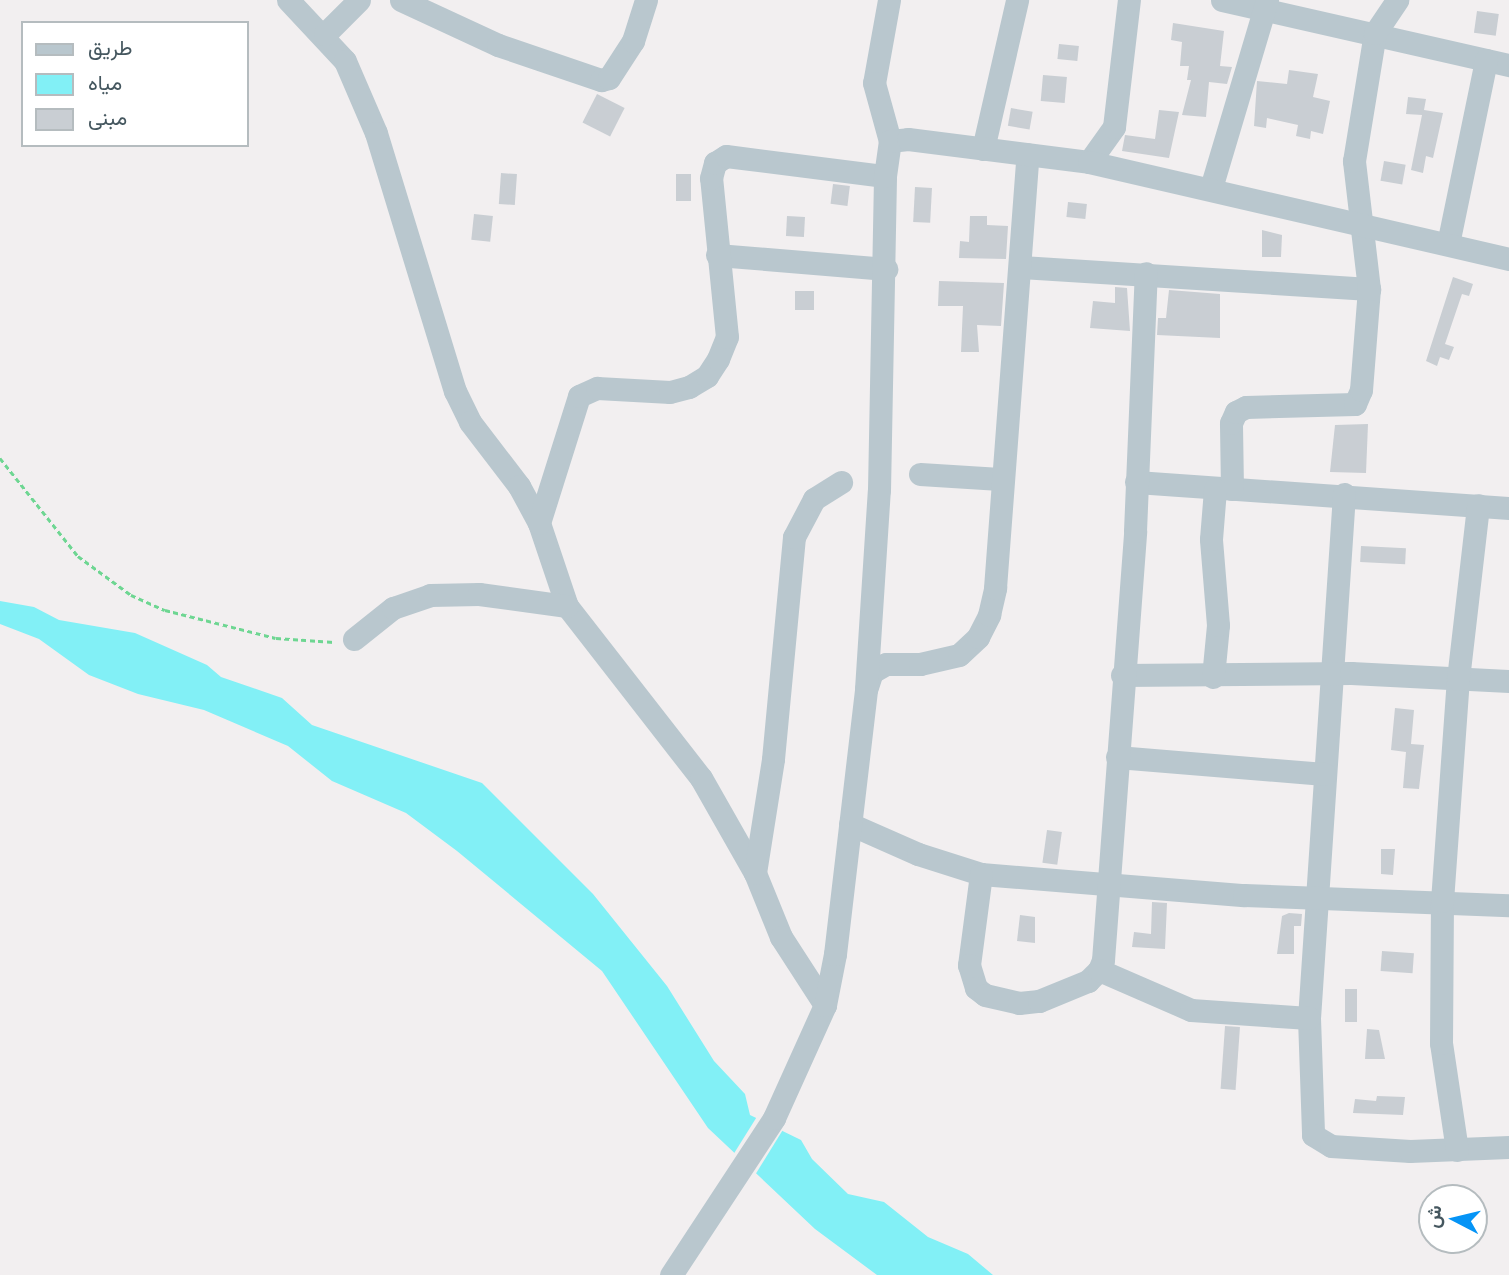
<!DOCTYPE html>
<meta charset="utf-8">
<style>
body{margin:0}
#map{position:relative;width:1509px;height:1275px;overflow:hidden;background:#f2eff0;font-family:"Fira Sans",Vazirmatn,sans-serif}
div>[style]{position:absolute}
.water>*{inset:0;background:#82f0f6}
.pier>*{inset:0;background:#f2eff0}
.building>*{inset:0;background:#c9ced3;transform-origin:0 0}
.path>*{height:2.5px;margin-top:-1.25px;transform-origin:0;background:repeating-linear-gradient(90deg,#6ed692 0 5px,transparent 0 8.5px)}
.minor>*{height:23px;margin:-11.5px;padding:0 11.5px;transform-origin:11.5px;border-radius:11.5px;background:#b9c7ce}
span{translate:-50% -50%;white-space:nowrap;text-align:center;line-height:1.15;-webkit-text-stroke:7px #fff;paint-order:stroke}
.legend{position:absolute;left:21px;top:21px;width:228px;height:126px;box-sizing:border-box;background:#fff;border:2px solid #b5bcbf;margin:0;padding:9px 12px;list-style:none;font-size:21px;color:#45575f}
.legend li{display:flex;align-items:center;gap:14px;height:35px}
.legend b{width:35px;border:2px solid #b5bcbf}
.north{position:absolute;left:1418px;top:1184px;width:70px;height:70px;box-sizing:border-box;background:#fff;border:2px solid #b5bcbf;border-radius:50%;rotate:277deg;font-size:19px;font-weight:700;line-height:28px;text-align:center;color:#45575f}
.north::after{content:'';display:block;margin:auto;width:24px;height:32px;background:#0594f6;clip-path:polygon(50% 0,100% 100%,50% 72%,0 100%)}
</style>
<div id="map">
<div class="water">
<i style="clip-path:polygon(0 601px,34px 607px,59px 620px,135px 633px,207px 665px,221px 677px,282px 698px,312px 725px,482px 783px,593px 894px,667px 986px,714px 1061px,745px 1094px,750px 1115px,801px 1140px,812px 1159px,848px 1194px,884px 1202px,928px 1237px,968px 1254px,993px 1275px,877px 1275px,815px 1229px,708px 1128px,602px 971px,457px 851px,406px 813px,332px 781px,288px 746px,204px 710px,138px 694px,89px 675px,39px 639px,0 624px)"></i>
</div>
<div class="pier">
<i style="clip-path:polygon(758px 1115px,784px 1128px,755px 1175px,733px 1155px)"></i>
</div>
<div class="building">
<i style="left:1477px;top:11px;width:22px;height:22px;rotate:8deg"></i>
<i style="clip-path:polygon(1173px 23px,1224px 31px,1220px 66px,1232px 67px,1227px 84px,1209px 82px,1206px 117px,1182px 115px,1191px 80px,1187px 80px,1189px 66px,1180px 66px,1182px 42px,1171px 40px)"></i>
<i style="left:1059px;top:44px;width:20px;height:15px;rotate:6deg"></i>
<i style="clip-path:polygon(1289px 70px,1318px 74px,1313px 97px,1330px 101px,1323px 134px,1311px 131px,1310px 139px,1296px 136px,1298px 125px,1267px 118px,1266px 128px,1254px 126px,1257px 81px,1287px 84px)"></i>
<i style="left:1043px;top:75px;width:24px;height:26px;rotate:5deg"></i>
<i style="left:597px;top:94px;width:31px;height:32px;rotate:27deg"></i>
<i style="clip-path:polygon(1408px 97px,1426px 99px,1424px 110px,1443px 113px,1433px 158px,1426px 156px,1423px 173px,1411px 170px,1422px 115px,1406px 114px)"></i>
<i style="left:1011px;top:108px;width:22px;height:18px;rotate:10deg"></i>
<i style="clip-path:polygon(1159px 110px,1179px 112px,1169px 158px,1122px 151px,1125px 135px,1155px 139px)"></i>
<i style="left:1384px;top:161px;width:22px;height:20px;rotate:10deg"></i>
<i style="left:501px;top:173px;width:16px;height:31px;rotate:4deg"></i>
<i style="left:676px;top:174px;width:15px;height:27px"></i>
<i style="left:833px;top:184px;width:17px;height:20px;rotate:7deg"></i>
<i style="left:915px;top:187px;width:17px;height:35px;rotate:3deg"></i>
<i style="left:1068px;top:202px;width:19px;height:15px;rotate:6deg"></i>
<i style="left:474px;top:214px;width:19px;height:26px;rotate:6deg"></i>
<i style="left:787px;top:216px;width:18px;height:20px;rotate:3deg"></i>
<i style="clip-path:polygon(970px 216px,987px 216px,987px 225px,1008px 226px,1006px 259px,959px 258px,960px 241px,969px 242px)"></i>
<i style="clip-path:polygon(1262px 230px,1282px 235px,1281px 257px,1262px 257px)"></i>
<i style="clip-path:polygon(1453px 277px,1473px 284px,1469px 296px,1462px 294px,1445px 344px,1454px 347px,1449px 360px,1440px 357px,1437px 366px,1426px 361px)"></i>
<i style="clip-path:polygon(939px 281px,1004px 283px,1001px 326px,977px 325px,979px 352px,961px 352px,963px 306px,938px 306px)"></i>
<i style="clip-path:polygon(1115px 287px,1127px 288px,1130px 331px,1090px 328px,1093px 301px,1115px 303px)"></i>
<i style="clip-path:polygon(1169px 290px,1220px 294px,1220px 338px,1157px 335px,1158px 318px,1166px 318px)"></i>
<i style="left:795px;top:291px;width:19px;height:19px"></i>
<i style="clip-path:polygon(1368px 424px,1366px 473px,1330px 472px,1335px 425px)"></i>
<i style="left:1361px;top:546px;width:45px;height:16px;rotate:3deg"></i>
<i style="clip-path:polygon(1395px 708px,1414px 710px,1411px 744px,1424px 745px,1419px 789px,1403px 788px,1406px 752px,1391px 750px)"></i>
<i style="left:1047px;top:830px;width:15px;height:33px;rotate:8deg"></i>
<i style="clip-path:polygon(1381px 849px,1395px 849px,1393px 875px,1381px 874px)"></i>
<i style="clip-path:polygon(1152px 902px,1167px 903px,1165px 949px,1132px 947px,1134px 932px,1151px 934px)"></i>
<i style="clip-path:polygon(1289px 913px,1302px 914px,1301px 926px,1294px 926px,1294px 954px,1277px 954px,1282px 916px)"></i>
<i style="clip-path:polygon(1020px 915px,1035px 917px,1035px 943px,1017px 941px)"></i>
<i style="left:1382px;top:951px;width:32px;height:20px;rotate:4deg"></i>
<i style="left:1345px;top:989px;width:12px;height:33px"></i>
<i style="left:1225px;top:1026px;width:15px;height:63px;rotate:4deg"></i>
<i style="clip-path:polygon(1367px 1029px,1379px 1030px,1385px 1059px,1365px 1059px)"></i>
<i style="clip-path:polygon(1377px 1096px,1405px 1097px,1403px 1115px,1353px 1113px,1355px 1099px,1376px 1101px)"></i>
</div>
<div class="path">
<i style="left:0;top:458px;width:125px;rotate:51.5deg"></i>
<i style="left:78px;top:556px;width:66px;rotate:36.3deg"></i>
<i style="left:131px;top:595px;width:37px;rotate:24deg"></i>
<i style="left:165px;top:610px;width:114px;rotate:14.2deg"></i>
<i style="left:276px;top:638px;width:58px;rotate:3.9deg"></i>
</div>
<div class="minor">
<i style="left:288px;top:0;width:83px;rotate:46.9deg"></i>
<i style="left:345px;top:61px;width:78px;rotate:66.7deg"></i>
<i style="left:376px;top:133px;width:270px;rotate:73deg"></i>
<i style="left:455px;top:391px;width:34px;rotate:64deg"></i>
<i style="left:470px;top:422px;width:81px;rotate:52.6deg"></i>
<i style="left:519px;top:486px;width:42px;rotate:61.6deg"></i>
<i style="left:539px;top:523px;width:88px;rotate:71.4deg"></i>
<i style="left:567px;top:606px;width:218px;rotate:52.1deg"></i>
<i style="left:701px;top:778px;width:109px;rotate:60.4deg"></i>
<i style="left:755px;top:873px;width:69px;rotate:67.9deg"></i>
<i style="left:781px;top:937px;width:81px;rotate:57.1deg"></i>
<i style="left:401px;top:0;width:107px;rotate:24.9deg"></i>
<i style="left:498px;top:45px;width:109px;rotate:18.8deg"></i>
<i style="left:601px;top:80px;width:8px;rotate:-14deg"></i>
<i style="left:609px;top:78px;width:44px;rotate:-57deg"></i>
<i style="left:633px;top:41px;width:43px;rotate:-72.4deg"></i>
<i style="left:889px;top:0;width:84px;rotate:100.2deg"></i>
<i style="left:874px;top:83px;width:60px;rotate:74.6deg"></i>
<i style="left:1222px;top:0;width:294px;rotate:12.8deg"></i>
<i style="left:325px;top:34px;width:48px;rotate:-45deg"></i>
<i style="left:983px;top:149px;width:153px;rotate:-77.1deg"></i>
<i style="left:1089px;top:162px;width:43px;rotate:-54.5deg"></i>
<i style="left:1114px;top:127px;width:128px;rotate:-83.3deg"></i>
<i style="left:1211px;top:188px;width:196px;rotate:-73.4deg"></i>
<i style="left:1448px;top:244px;width:188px;rotate:-78.3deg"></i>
<i style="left:717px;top:255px;width:170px;rotate:4.7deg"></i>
<i style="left:1021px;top:267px;width:349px;rotate:3.6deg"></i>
<i style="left:920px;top:474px;width:80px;rotate:3.6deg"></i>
<i style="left:1136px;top:482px;width:374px;rotate:4deg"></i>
<i style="left:1232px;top:489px;width:66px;rotate:-90.9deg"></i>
<i style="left:1231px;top:423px;width:12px;rotate:-66deg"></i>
<i style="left:1236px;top:412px;width:11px;rotate:-27deg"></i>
<i style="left:1246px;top:407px;width:109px;rotate:-1.6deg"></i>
<i style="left:1355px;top:404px;width:15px;rotate:-67deg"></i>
<i style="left:1361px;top:390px;width:101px;rotate:-85.5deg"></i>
<i style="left:1369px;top:289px;width:129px;rotate:-96.7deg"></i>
<i style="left:1354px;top:161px;width:130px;rotate:-80.7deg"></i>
<i style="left:1375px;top:33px;width:40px;rotate:-56deg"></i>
<i style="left:1344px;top:494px;width:525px;rotate:93.82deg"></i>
<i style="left:1309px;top:1018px;width:117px;rotate:88deg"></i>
<i style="left:1313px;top:1135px;width:21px;rotate:31deg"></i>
<i style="left:1331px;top:1146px;width:79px;rotate:3.6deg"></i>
<i style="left:1410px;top:1151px;width:99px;rotate:-2.3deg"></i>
<i style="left:539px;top:523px;width:133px;rotate:-72.5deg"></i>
<i style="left:579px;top:396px;width:20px;rotate:-24deg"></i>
<i style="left:597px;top:388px;width:73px;rotate:3.1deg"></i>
<i style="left:670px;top:392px;width:20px;rotate:-15deg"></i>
<i style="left:689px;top:387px;width:21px;rotate:-31deg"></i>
<i style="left:707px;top:376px;width:20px;rotate:-57deg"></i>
<i style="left:718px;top:359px;width:24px;rotate:-68deg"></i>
<i style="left:727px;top:337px;width:160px;rotate:-95.7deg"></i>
<i style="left:711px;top:178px;width:16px;rotate:-75deg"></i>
<i style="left:715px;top:163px;width:13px;rotate:-32deg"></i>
<i style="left:726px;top:156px;width:160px;rotate:7.2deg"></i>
<i style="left:354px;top:639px;width:50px;rotate:-38.5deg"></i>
<i style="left:393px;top:608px;width:39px;rotate:-19deg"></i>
<i style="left:430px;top:595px;width:49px;rotate:-1.2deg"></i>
<i style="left:479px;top:594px;width:89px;rotate:7.8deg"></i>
<i style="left:1122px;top:675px;width:229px;rotate:-0.5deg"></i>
<i style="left:1351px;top:673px;width:158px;rotate:2.9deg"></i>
<i style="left:1213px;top:677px;width:52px;rotate:-84.5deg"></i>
<i style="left:1218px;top:625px;width:86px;rotate:-94.7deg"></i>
<i style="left:1211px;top:539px;width:50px;rotate:-85.4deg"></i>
<i style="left:867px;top:687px;width:16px;rotate:-72deg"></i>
<i style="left:872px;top:672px;width:16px;rotate:-30deg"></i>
<i style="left:886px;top:664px;width:34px"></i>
<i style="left:920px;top:664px;width:40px;rotate:-13deg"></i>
<i style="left:959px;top:655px;width:26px;rotate:-43deg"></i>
<i style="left:978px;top:637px;width:25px;rotate:-63deg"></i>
<i style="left:989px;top:615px;width:28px;rotate:-77deg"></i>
<i style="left:995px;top:588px;width:435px;rotate:-85.7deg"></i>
<i style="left:1117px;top:757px;width:208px;rotate:4.7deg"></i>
<i style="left:850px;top:824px;width:74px;rotate:23.8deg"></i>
<i style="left:918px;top:854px;width:66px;rotate:17.6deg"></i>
<i style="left:981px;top:874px;width:264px;rotate:4.6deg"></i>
<i style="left:1244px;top:895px;width:265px;rotate:2.2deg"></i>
<i style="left:755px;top:873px;width:115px;rotate:-81deg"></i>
<i style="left:773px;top:759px;width:223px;rotate:-84.6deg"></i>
<i style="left:794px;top:537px;width:43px;rotate:-62.2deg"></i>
<i style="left:814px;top:499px;width:32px;rotate:-32deg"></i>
<i style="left:981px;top:874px;width:92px;rotate:97.5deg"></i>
<i style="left:969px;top:965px;width:24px;rotate:73deg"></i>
<i style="left:976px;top:988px;width:11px;rotate:38deg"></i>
<i style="left:985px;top:995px;width:35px;rotate:13deg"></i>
<i style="left:1019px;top:1003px;width:20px;rotate:-6deg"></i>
<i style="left:1039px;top:1001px;width:53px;rotate:-22.2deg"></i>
<i style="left:1088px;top:981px;width:16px;rotate:-45deg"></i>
<i style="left:1099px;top:970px;width:11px;rotate:-68deg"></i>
<i style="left:1103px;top:960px;width:430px;rotate:-85.7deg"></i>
<i style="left:1135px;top:531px;width:258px;rotate:-87.6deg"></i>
<i style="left:1099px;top:970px;width:100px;rotate:23.5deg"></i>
<i style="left:1191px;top:1010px;width:118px;rotate:3.9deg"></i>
<i style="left:1457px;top:1150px;width:108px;rotate:-98.5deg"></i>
<i style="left:1441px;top:1043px;width:142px;rotate:-89.6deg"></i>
<i style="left:1442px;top:901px;width:223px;rotate:-85.9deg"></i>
<i style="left:1458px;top:679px;width:175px;rotate:-83.4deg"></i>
<i style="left:671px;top:1275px;width:188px;rotate:-56.7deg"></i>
<i style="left:774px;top:1118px;width:124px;rotate:-65.7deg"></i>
<i style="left:825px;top:1005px;width:52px;rotate:-78.9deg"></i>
<i style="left:835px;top:954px;width:267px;rotate:-83.3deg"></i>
<i style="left:866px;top:689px;width:199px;rotate:-86.3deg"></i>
<i style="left:879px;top:490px;width:314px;rotate:-88.9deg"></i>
<i style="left:885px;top:176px;width:35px;rotate:-82deg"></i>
<i style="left:890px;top:141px;width:18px;rotate:-6deg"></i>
<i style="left:908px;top:139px;width:182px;rotate:7.2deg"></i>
<i style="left:1089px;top:162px;width:431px;rotate:13deg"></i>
</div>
<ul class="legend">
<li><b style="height:9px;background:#b9c7ce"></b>طريق</li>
<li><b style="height:19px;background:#82f0f6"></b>مياه</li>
<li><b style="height:19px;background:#c9ced3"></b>مبنى</li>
</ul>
<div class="north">ش</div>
</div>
